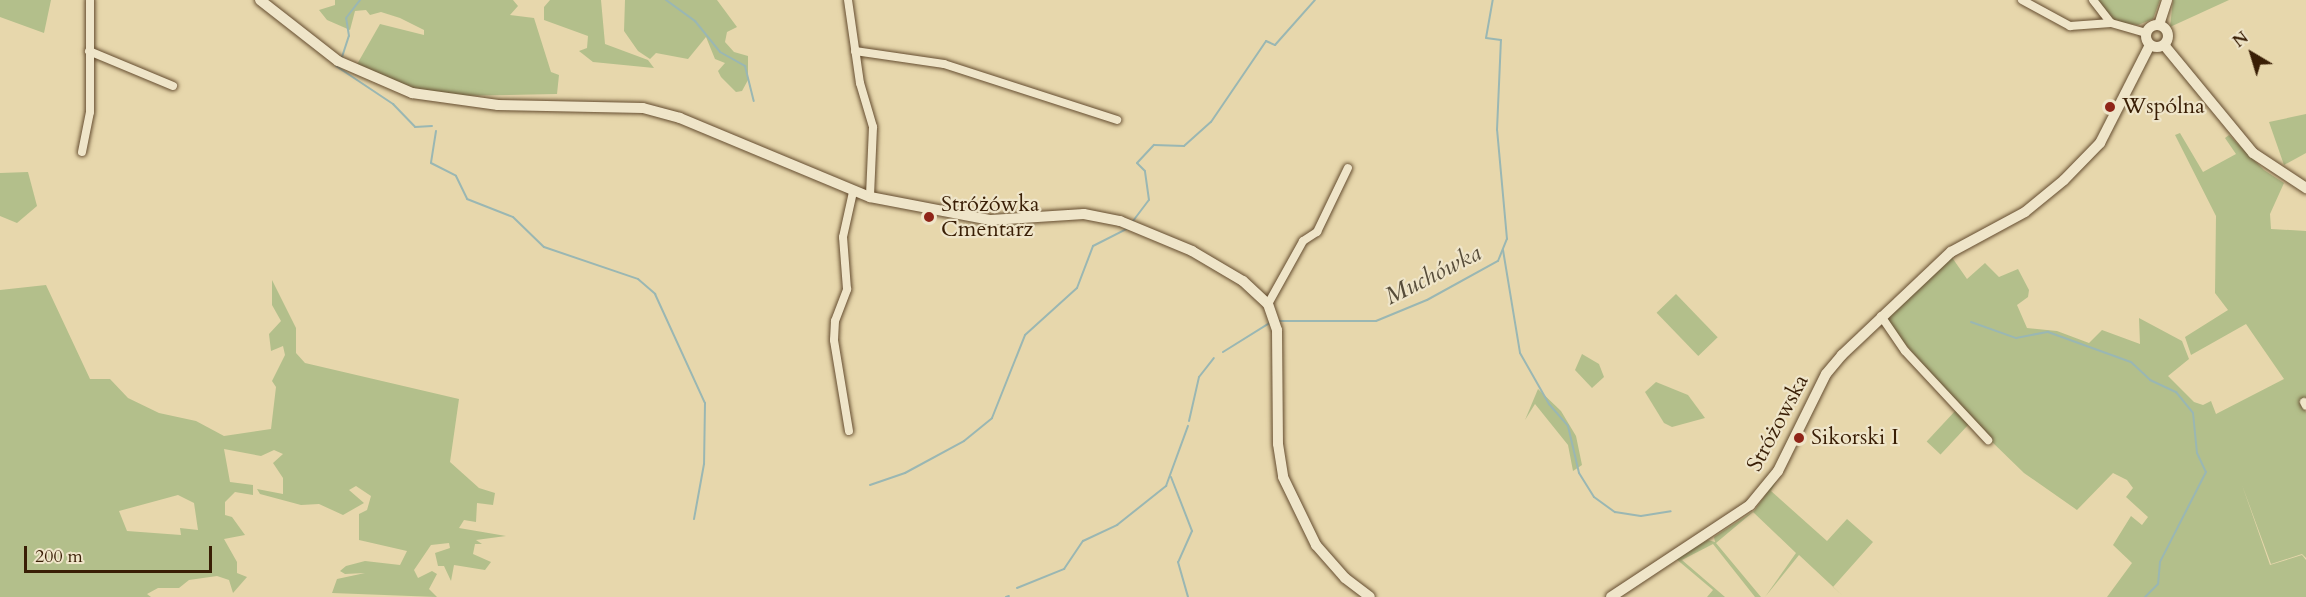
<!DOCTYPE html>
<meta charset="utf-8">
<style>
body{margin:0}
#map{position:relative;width:2306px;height:597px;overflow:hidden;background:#e7d7ac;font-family:Cardo,serif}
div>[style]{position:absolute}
.green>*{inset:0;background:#b3bf8b;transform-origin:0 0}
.stream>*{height:2px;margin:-1px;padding:0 1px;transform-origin:1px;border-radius:1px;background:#9ab7b3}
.roads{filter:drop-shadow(0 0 2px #644c2f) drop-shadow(0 0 2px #644c2f)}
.street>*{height:8px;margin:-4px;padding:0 4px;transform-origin:4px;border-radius:4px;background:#efe5c9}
.secondary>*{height:10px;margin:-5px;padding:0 5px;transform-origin:5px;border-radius:5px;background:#efe5c9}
.secondary>.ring{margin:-5px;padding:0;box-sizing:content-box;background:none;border:10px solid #efe5c9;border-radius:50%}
.dots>*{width:16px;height:16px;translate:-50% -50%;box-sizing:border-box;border:3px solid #efe5c9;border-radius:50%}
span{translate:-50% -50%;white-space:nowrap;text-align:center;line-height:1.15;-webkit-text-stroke:4.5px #efe5c9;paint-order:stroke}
.poi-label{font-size:22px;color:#391e05}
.left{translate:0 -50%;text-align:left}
.street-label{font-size:22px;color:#391e05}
.water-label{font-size:24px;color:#564c39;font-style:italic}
.north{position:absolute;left:2222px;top:24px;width:60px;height:60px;-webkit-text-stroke:4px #efe5c9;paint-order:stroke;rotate:322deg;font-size:16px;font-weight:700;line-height:24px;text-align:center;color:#391e05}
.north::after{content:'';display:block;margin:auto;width:21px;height:27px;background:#391e05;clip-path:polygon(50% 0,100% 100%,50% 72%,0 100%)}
.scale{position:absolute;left:24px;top:546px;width:188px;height:27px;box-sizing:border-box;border:3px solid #391e05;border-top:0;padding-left:8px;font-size:18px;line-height:21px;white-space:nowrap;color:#391e05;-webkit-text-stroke:4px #efe5c9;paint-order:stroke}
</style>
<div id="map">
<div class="green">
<i style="clip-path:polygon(0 0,51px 0,44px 33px,0 17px)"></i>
<i style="clip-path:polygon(335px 0,513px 0,518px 6px,510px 15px,534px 18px,551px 72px,559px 75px,557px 94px,452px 96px,380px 81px,356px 66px,380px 24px,424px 35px,424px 30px,400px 18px,381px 12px,370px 15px,366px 10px,355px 11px,350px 30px,327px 20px,319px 10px,335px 5px)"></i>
<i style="clip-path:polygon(550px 0,601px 0,605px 44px,648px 60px,654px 68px,593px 62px,579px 51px,587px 48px,588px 36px,544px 20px,544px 7px)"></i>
<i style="clip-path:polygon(625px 0,717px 0,737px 27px,727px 32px,725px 42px,734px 52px,748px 56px,748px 80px,742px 91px,736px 92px,721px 77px,718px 71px,725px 63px,715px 59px,706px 37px,688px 59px,656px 53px,650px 59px,638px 51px,624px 31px)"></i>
<i style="clip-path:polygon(2094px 0,2160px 0,2153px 19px,2138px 25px,2112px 21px)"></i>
<i style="clip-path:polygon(2173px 0,2229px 0,2170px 27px)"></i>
<i style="clip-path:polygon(2306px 114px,2306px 153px,2284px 165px,2269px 122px)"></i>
<i style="clip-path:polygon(2180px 133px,2203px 172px,2236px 154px,2225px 138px,2229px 135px,2264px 170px,2284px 183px,2270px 214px,2271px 229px,2306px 231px,2306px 402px,2299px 401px,2306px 412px,2306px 558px,2302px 554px,2271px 564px,2242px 485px,2270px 565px,2302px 555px,2306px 560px,2306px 597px,2107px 597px,2132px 563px,2113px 545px,2131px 516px,2142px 525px,2148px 517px,2126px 497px,2133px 488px,2127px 480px,2113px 473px,2077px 510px,2024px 473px,1989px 439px,1884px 320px,1951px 256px,1967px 279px,1985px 263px,1999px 277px,2018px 269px,2029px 290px,2028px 297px,2017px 305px,2027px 328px,2057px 331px,2089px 343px,2102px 330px,2140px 344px,2139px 318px,2182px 341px,2189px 359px,2168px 376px,2194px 402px,2203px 405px,2211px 401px,2216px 414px,2284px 379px,2246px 324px,2191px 355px,2185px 337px,2228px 310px,2215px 293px,2216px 216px,2175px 135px)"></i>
<i style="clip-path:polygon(28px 172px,37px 206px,17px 223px,0 216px,0 173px)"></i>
<i style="clip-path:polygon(evenodd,272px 280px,296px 328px,296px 353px,305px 363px,459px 399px,450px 462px,479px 488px,495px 493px,493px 505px,477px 503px,476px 522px,464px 520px,459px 528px,506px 536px,476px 540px,482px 544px,475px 544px,473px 554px,491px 562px,485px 570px,454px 565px,451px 581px,444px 566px,438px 566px,435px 553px,450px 548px,449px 543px,431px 545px,414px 570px,418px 578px,432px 571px,437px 574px,429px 589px,437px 597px,332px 593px,337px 579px,365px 573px,345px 574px,340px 571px,346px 566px,365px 561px,400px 565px,407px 551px,359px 540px,359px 514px,367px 510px,371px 496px,356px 486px,349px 490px,364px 503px,343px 515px,319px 504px,301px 505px,260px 494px,257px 489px,283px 494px,283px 478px,273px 463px,283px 454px,274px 450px,261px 456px,224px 449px,230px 482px,253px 485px,253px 495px,235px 492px,225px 502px,225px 515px,232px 517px,245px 535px,224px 539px,237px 562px,237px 573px,247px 577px,233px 593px,229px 580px,217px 576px,189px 580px,179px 588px,158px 588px,147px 594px,151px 597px,0 597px,0 290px,46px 285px,90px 379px,110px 379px,128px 398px,159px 413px,196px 421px,224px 436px,271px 429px,276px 387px,272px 381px,285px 355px,283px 346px,271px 351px,269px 334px,281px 321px,272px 305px,272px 280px,178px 495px,194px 503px,198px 530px,180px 528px,181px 535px,127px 531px,119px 511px,178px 495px)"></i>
<i style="left:1676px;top:294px;width:60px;height:27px;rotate:46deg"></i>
<i style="clip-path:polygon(1582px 354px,1599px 364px,1604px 377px,1592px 388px,1575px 370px)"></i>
<i style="clip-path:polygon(1656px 382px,1688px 395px,1705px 418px,1672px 427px,1664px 423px,1645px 392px)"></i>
<i style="clip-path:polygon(1538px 389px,1561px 411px,1576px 436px,1582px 465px,1573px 471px,1568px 445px,1535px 404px,1525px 420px)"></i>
<i style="left:1956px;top:410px;width:19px;height:43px;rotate:43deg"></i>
<i style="clip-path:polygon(1779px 476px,1771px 491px,1827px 541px,1847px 519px,1873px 542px,1833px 587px,1844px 597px,1799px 555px,1765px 597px,1796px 553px,1753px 512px,1716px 543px,1761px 597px,1755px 597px,1713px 544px,1682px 560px,1725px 597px,1707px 597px,1713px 590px,1675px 558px,1708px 540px,1715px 542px,1714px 537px,1754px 511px)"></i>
</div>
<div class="stream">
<i style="left:666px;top:0;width:36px;rotate:36deg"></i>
<i style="left:695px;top:21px;width:40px;rotate:51deg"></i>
<i style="left:720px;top:52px;width:29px;rotate:29deg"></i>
<i style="left:745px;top:66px;width:36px;rotate:76deg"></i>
<i style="left:342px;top:57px;width:22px;rotate:-72deg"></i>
<i style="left:349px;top:36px;width:18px;rotate:-99deg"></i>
<i style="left:346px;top:18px;width:23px;rotate:-52deg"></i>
<i style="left:336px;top:66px;width:69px;rotate:33.7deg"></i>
<i style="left:393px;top:104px;width:32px;rotate:46deg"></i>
<i style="left:415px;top:127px;width:17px;rotate:-3deg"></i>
<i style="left:436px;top:131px;width:32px;rotate:99deg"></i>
<i style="left:431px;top:163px;width:28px;rotate:27deg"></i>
<i style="left:456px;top:176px;width:25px;rotate:64deg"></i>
<i style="left:467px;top:199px;width:49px;rotate:21.4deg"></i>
<i style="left:513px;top:217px;width:43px;rotate:44.1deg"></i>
<i style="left:544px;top:247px;width:99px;rotate:18.8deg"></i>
<i style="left:638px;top:279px;width:23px;rotate:41deg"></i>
<i style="left:655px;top:294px;width:120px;rotate:65.4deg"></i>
<i style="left:705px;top:403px;width:61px;rotate:90.9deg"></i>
<i style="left:704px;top:464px;width:56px;rotate:100.3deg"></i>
<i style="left:1133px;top:221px;width:26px;rotate:-53deg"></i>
<i style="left:1149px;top:200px;width:29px;rotate:-98deg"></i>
<i style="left:1145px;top:171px;width:11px;rotate:-135deg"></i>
<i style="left:1137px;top:163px;width:25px;rotate:-47deg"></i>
<i style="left:1154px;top:145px;width:30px;rotate:2deg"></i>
<i style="left:1184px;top:146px;width:36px;rotate:-42deg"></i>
<i style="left:1211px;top:122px;width:98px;rotate:-55.8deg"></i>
<i style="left:1266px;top:41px;width:10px;rotate:24deg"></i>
<i style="left:1275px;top:45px;width:60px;rotate:-48.4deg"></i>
<i style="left:1503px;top:250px;width:104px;rotate:80.6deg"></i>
<i style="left:1520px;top:353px;width:59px;rotate:60.4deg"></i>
<i style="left:1549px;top:404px;width:29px;rotate:49deg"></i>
<i style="left:1568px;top:426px;width:48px;rotate:76.8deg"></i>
<i style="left:1579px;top:473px;width:28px;rotate:58deg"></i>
<i style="left:1594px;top:497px;width:26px;rotate:36deg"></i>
<i style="left:1615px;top:512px;width:26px;rotate:9deg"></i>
<i style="left:1641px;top:516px;width:30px;rotate:-9deg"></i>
<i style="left:1277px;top:321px;width:99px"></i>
<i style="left:1376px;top:321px;width:55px;rotate:-22.4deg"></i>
<i style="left:1427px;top:300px;width:81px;rotate:-28.8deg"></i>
<i style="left:1498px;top:261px;width:24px;rotate:-68deg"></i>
<i style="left:1507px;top:239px;width:109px;rotate:-95.2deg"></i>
<i style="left:1497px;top:130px;width:90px;rotate:-87.5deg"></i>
<i style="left:1501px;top:40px;width:15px;rotate:-172deg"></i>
<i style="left:1486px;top:38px;width:39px;rotate:-80deg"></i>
<i style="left:1971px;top:322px;width:48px;rotate:19.6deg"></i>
<i style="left:2016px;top:338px;width:33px;rotate:-11deg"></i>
<i style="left:2048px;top:332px;width:88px;rotate:19.9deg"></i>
<i style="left:2131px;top:362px;width:26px;rotate:43deg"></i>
<i style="left:2150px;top:380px;width:29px;rotate:25deg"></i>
<i style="left:2176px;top:392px;width:27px;rotate:51deg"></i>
<i style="left:2193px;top:413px;width:40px;rotate:84.3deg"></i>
<i style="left:2197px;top:453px;width:21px;rotate:65deg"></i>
<i style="left:2206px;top:472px;width:101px;rotate:117.1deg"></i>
<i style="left:2160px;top:562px;width:22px;rotate:95deg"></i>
<i style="left:2158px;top:584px;width:18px;rotate:135deg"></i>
<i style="left:1223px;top:352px;width:57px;rotate:-32deg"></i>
<i style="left:1189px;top:421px;width:45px;rotate:-77.2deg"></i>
<i style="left:1199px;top:377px;width:24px;rotate:-52deg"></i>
<i style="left:1171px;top:477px;width:58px;rotate:68.7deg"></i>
<i style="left:1192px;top:531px;width:34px;rotate:114deg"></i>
<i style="left:1178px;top:562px;width:36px;rotate:74deg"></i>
<i style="left:870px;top:485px;width:37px;rotate:-19deg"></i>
<i style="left:905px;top:473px;width:67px;rotate:-28.5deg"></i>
<i style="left:964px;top:441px;width:36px;rotate:-39deg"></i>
<i style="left:992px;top:418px;width:89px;rotate:-68.3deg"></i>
<i style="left:1025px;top:335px;width:70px;rotate:-42.1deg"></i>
<i style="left:1077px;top:288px;width:45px;rotate:-69.1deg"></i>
<i style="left:1093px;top:246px;width:39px;rotate:-27deg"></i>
<i style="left:1017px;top:588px;width:51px;rotate:-22deg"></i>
<i style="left:1064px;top:569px;width:34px;rotate:-56deg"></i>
<i style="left:1083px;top:541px;width:38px;rotate:-25deg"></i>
<i style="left:1117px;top:525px;width:63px;rotate:-38.5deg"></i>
<i style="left:1166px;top:486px;width:64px;rotate:-69.9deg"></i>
<i style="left:1006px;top:597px;width:3px;rotate:-18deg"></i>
</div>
<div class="roads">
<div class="street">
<i style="left:848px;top:0;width:84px;rotate:81.8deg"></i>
<i style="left:860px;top:83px;width:46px;rotate:73.5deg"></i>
<i style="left:873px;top:127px;width:70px;rotate:92.5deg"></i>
<i style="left:2022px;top:0;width:55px;rotate:28.4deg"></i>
<i style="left:2070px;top:26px;width:41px;rotate:-4.2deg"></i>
<i style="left:2093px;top:0;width:29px;rotate:52deg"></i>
<i style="left:2111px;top:23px;width:37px;rotate:16deg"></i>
<i style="left:89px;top:51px;width:91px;rotate:22.6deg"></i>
<i style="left:855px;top:51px;width:90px;rotate:8.3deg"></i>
<i style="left:944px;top:64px;width:182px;rotate:17.9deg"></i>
<i style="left:82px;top:152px;width:41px;rotate:-78.7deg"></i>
<i style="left:90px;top:112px;width:112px;rotate:-90deg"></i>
<i style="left:1268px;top:304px;width:72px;rotate:-60.9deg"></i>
<i style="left:1303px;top:241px;width:17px;rotate:-33deg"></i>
<i style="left:1317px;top:232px;width:71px;rotate:-64.2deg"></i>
<i style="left:1881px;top:316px;width:42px;rotate:55.6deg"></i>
<i style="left:1905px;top:351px;width:122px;rotate:47deg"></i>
<i style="left:2304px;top:402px;width:4px;rotate:63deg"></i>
<i style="left:849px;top:431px;width:92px;rotate:-99.4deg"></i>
<i style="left:834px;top:340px;width:19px;rotate:-87deg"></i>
<i style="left:835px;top:321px;width:34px;rotate:-69deg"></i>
<i style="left:847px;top:289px;width:52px;rotate:-94.4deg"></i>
<i style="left:843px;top:237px;width:46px;rotate:-77.5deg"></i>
</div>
<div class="secondary">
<i style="left:260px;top:0;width:99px;rotate:38deg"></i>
<i style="left:338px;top:61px;width:81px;rotate:23.4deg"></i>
<i style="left:412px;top:93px;width:87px;rotate:7.9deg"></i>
<i style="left:498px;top:105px;width:145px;rotate:1.2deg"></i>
<i style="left:643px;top:108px;width:38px;rotate:15deg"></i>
<i style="left:680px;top:118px;width:206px;rotate:22.6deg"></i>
<i style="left:870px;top:197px;width:123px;rotate:10.8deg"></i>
<i style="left:991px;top:220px;width:93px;rotate:-3.7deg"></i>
<i style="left:1084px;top:214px;width:37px;rotate:11deg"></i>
<i style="left:1120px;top:221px;width:78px;rotate:22.6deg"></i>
<i style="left:1192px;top:251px;width:59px;rotate:30.5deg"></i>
<i style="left:1243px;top:281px;width:34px;rotate:43deg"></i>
<i style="left:1268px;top:304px;width:28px;rotate:71deg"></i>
<i style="left:1277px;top:330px;width:114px;rotate:89.5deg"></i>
<i style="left:1278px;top:444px;width:33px;rotate:81deg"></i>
<i style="left:1283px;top:477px;width:76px;rotate:64.1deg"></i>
<i style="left:1316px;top:545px;width:44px;rotate:48.7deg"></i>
<i style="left:1345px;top:578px;width:31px;rotate:37deg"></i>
<i style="left:2159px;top:25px;width:26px;rotate:-72deg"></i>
<i class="ring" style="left:2146px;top:25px;width:12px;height:12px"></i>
<i style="left:2164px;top:45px;width:140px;rotate:50.5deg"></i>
<i style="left:2253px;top:153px;width:64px;rotate:33.4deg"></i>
<i style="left:1611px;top:597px;width:167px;rotate:-33.5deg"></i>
<i style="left:1750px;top:505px;width:44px;rotate:-50.5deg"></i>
<i style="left:1778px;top:471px;width:108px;rotate:-63.7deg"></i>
<i style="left:1826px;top:374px;width:25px;rotate:-50deg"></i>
<i style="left:1842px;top:355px;width:150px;rotate:-43.4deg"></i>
<i style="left:1951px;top:252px;width:84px;rotate:-28.4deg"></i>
<i style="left:2025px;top:212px;width:50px;rotate:-39.4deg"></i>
<i style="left:2064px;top:180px;width:52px;rotate:-45.8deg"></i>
<i style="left:2100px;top:143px;width:110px;rotate:-63deg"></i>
</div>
</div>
<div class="dots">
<i style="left:2110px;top:107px;background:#8f2418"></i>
<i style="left:929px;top:217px;background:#8f2418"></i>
<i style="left:1799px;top:438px;background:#8f2418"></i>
</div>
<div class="poi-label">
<span class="left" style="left:2122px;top:107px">Wspólna</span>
<span class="left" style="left:941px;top:217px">Stróżówka<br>Cmentarz</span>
<span class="left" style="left:1811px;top:438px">Sikorski I</span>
</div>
<div class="street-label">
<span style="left:1778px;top:423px;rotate:-62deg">Stróżowska</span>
</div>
<div class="water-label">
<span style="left:1433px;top:275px;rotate:-27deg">Muchówka</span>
</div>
<div class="north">N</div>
<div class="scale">200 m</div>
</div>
